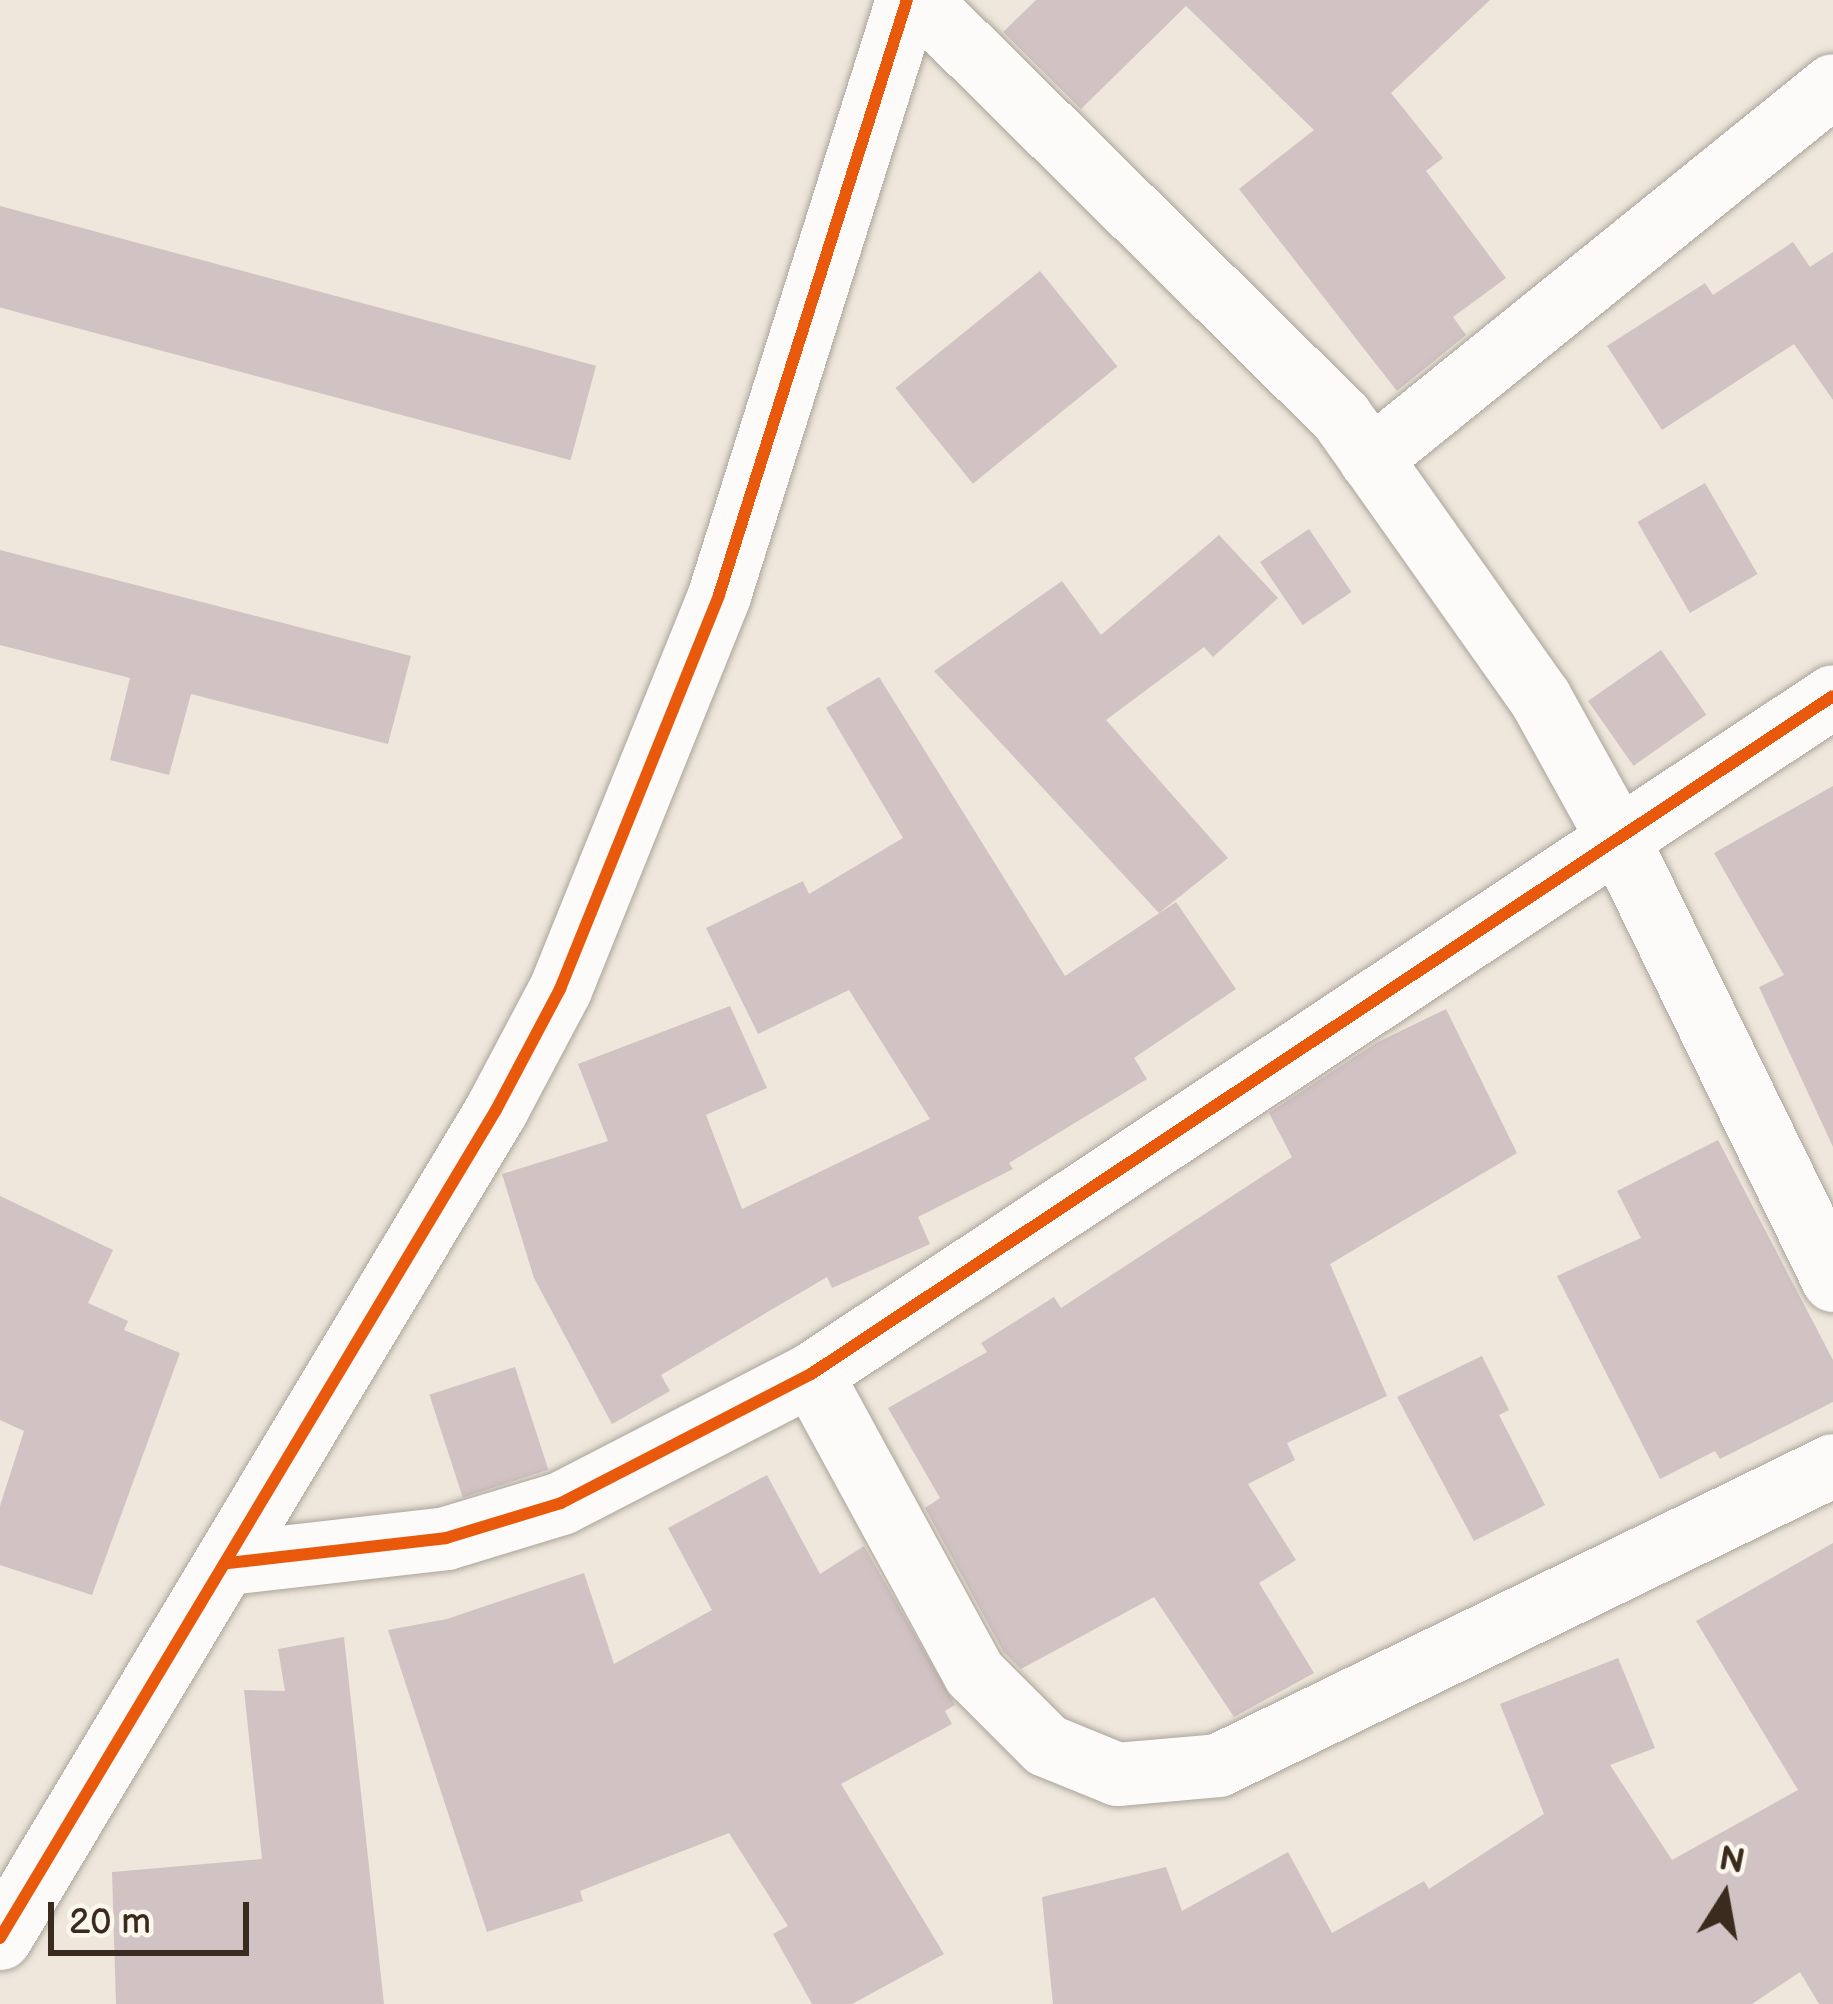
<!DOCTYPE html>
<style>
body{margin:0}
#map{position:relative;width:1833px;height:2004px;overflow:hidden;background:#efe7db;font-family:"Balsamiq Sans",sans-serif}
div>[style]{position:absolute}
.building>*{inset:0;background:#d1c2c3;transform-origin:0 0}
.roads{filter:drop-shadow(0 0 3px #aba49b) drop-shadow(0 0 3px #aba49b)}
.street>*{height:63px;margin:-31.5px;padding:0 31.5px;transform-origin:31.5px;border-radius:31.5px;background:#fdfbfa}
.cycleway>*{height:12px;margin:-6px;padding:0 6px;transform-origin:6px;border-radius:6px;background:#e8590c}
span{translate:-50% -50%;white-space:nowrap;text-align:center;line-height:1.15;-webkit-text-stroke:10px #fbf7ec;paint-order:stroke}
.north{position:absolute;left:1665px;top:1836px;width:120px;height:120px;-webkit-text-stroke:9px #fbf7ec;paint-order:stroke;rotate:11deg;font-size:33px;font-weight:700;line-height:48px;text-align:center;color:#3b2a1e}
.north::after{content:'';display:block;margin:auto;width:42px;height:54px;background:#3b2a1e;clip-path:polygon(50% 0,100% 100%,50% 72%,0 100%)}
.scale{position:absolute;left:48px;top:1902px;width:201px;height:54px;box-sizing:border-box;border:6px solid #3b2a1e;border-top:0;padding-left:15px;font-size:36px;line-height:42px;white-space:nowrap;color:#3b2a1e;-webkit-text-stroke:9px #fbf7ec;paint-order:stroke}
</style>
<div id="map">
<div class="building">
<i style="clip-path:polygon(1036px 0,1490px 0,1391px 93px,1443px 158px,1426px 171px,1506px 278px,1453px 317px,1466px 335px,1397px 391px,1239px 189px,1314px 130px,1186px 6px,1081px 109px,1003px 32px)"></i>
<i style="left:0;top:206px;width:617px;height:98px;rotate:15deg"></i>
<i style="clip-path:polygon(1793px 242px,1810px 267px,1833px 252px,1833px 400px,1794px 344px,1662px 430px,1607px 346px,1705px 283px,1713px 295px)"></i>
<i style="left:1040px;top:271px;width:123px;height:186px;rotate:51deg"></i>
<i style="left:1705px;top:483px;width:105px;height:78px;rotate:60deg"></i>
<i style="left:1309px;top:529px;width:76px;height:59px;rotate:56deg"></i>
<i style="clip-path:polygon(1219px 535px,1278px 598px,1213px 657px,1204px 647px,1106px 720px,1228px 858px,1159px 913px,934px 671px,1062px 581px,1101px 635px)"></i>
<i style="clip-path:polygon(0 550px,411px 656px,388px 744px,191px 694px,169px 775px,110px 760px,130px 678px,0 645px)"></i>
<i style="left:1661px;top:650px;width:79px;height:89px;rotate:55deg"></i>
<i style="clip-path:polygon(879px 677px,1065px 976px,1176px 902px,1236px 989px,1134px 1058px,1147px 1079px,1009px 1163px,1013px 1169px,918px 1217px,930px 1244px,832px 1288px,827px 1277px,661px 1375px,670px 1391px,612px 1424px,534px 1278px,502px 1174px,608px 1141px,578px 1064px,730px 1006px,767px 1088px,706px 1115px,742px 1209px,930px 1119px,849px 990px,758px 1034px,706px 928px,803px 881px,809px 894px,903px 838px,826px 708px)"></i>
<i style="clip-path:polygon(1833px 786px,1833px 1147px,1759px 987px,1784px 975px,1714px 853px)"></i>
<i style="clip-path:polygon(1446px 1009px,1517px 1153px,1330px 1264px,1387px 1396px,1287px 1443px,1295px 1460px,1248px 1484px,1296px 1560px,1259px 1583px,1314px 1673px,1234px 1717px,1154px 1597px,1021px 1669px,1003px 1651px,925px 1508px,940px 1498px,888px 1408px,987px 1352px,981px 1343px,1054px 1297px,1061px 1308px,1292px 1157px,1269px 1113px,1376px 1043px)"></i>
<i style="clip-path:polygon(1718px 1140px,1833px 1360px,1833px 1402px,1720px 1459px,1715px 1451px,1660px 1479px,1557px 1276px,1641px 1238px,1617px 1191px)"></i>
<i style="clip-path:polygon(0 1196px,113px 1250px,88px 1303px,128px 1321px,124px 1330px,180px 1353px,92px 1595px,0 1565px,0 1506px,24px 1431px,0 1420px)"></i>
<i style="clip-path:polygon(1482px 1356px,1509px 1410px,1499px 1415px,1545px 1505px,1474px 1541px,1397px 1397px)"></i>
<i style="left:515px;top:1367px;width:108px;height:90px;rotate:72deg"></i>
<i style="clip-path:polygon(767px 1475px,820px 1574px,864px 1546px,955px 1705px,945px 1711px,952px 1724px,841px 1784px,944px 1954px,852px 2004px,812px 2004px,773px 1934px,788px 1926px,729px 1833px,580px 1891px,583px 1901px,487px 1932px,388px 1630px,447px 1619px,584px 1573px,614px 1664px,712px 1610px,668px 1528px)"></i>
<i style="clip-path:polygon(1833px 1543px,1833px 2004px,1819px 2004px,1800px 1972px,1752px 2004px,1053px 2004px,1042px 1897px,1166px 1867px,1182px 1911px,1288px 1852px,1332px 1933px,1424px 1881px,1429px 1889px,1544px 1814px,1500px 1704px,1618px 1658px,1655px 1748px,1610px 1765px,1672px 1860px,1798px 1790px,1696px 1621px)"></i>
<i style="clip-path:polygon(344px 1637px,384px 2004px,116px 2004px,112px 1872px,262px 1859px,244px 1690px,285px 1691px,278px 1649px)"></i>
</div>
<div class="roads">
<div class="street">
<i style="left:926px;top:7px;width:583px;rotate:44.65deg"></i>
<i style="left:1341px;top:417px;width:344px;rotate:54.7deg"></i>
<i style="left:1540px;top:698px;width:159px;rotate:61deg"></i>
<i style="left:1617px;top:837px;width:493px;rotate:64deg"></i>
<i style="left:1370px;top:459px;width:595px;rotate:-38.93deg"></i>
<i style="left:811px;top:1374px;width:341px;rotate:61.4deg"></i>
<i style="left:974px;top:1673px;width:102px;rotate:45deg"></i>
<i style="left:1046px;top:1745px;width:77px;rotate:22.2deg"></i>
<i style="left:1117px;top:1774px;width:101px;rotate:-5.1deg"></i>
<i style="left:1218px;top:1765px;width:684px;rotate:-26deg"></i>
<i style="left:228px;top:1563px;width:219px;rotate:-6.5deg"></i>
<i style="left:446px;top:1538px;width:120px;rotate:-16.9deg"></i>
<i style="left:561px;top:1503px;width:281px;rotate:-27.3deg"></i>
<i style="left:811px;top:1374px;width:1226px;rotate:-33.56deg"></i>
<i style="left:0;top:1938px;width:965px;rotate:-59.08deg"></i>
<i style="left:496px;top:1110px;width:137px;rotate:-62.1deg"></i>
<i style="left:560px;top:989px;width:425px;rotate:-68deg"></i>
<i style="left:719px;top:595px;width:624px;rotate:-72.47deg"></i>
</div>
</div>
<div class="cycleway">
<i style="left:228px;top:1563px;width:219px;rotate:-6.5deg"></i>
<i style="left:446px;top:1538px;width:120px;rotate:-16.9deg"></i>
<i style="left:561px;top:1503px;width:281px;rotate:-27.3deg"></i>
<i style="left:811px;top:1374px;width:1226px;rotate:-33.56deg"></i>
<i style="left:0;top:1938px;width:965px;rotate:-59.08deg"></i>
<i style="left:496px;top:1110px;width:137px;rotate:-62.1deg"></i>
<i style="left:560px;top:989px;width:425px;rotate:-68deg"></i>
<i style="left:719px;top:595px;width:624px;rotate:-72.47deg"></i>
</div>
<div class="north">N</div>
<div class="scale">20 m</div>
</div>
